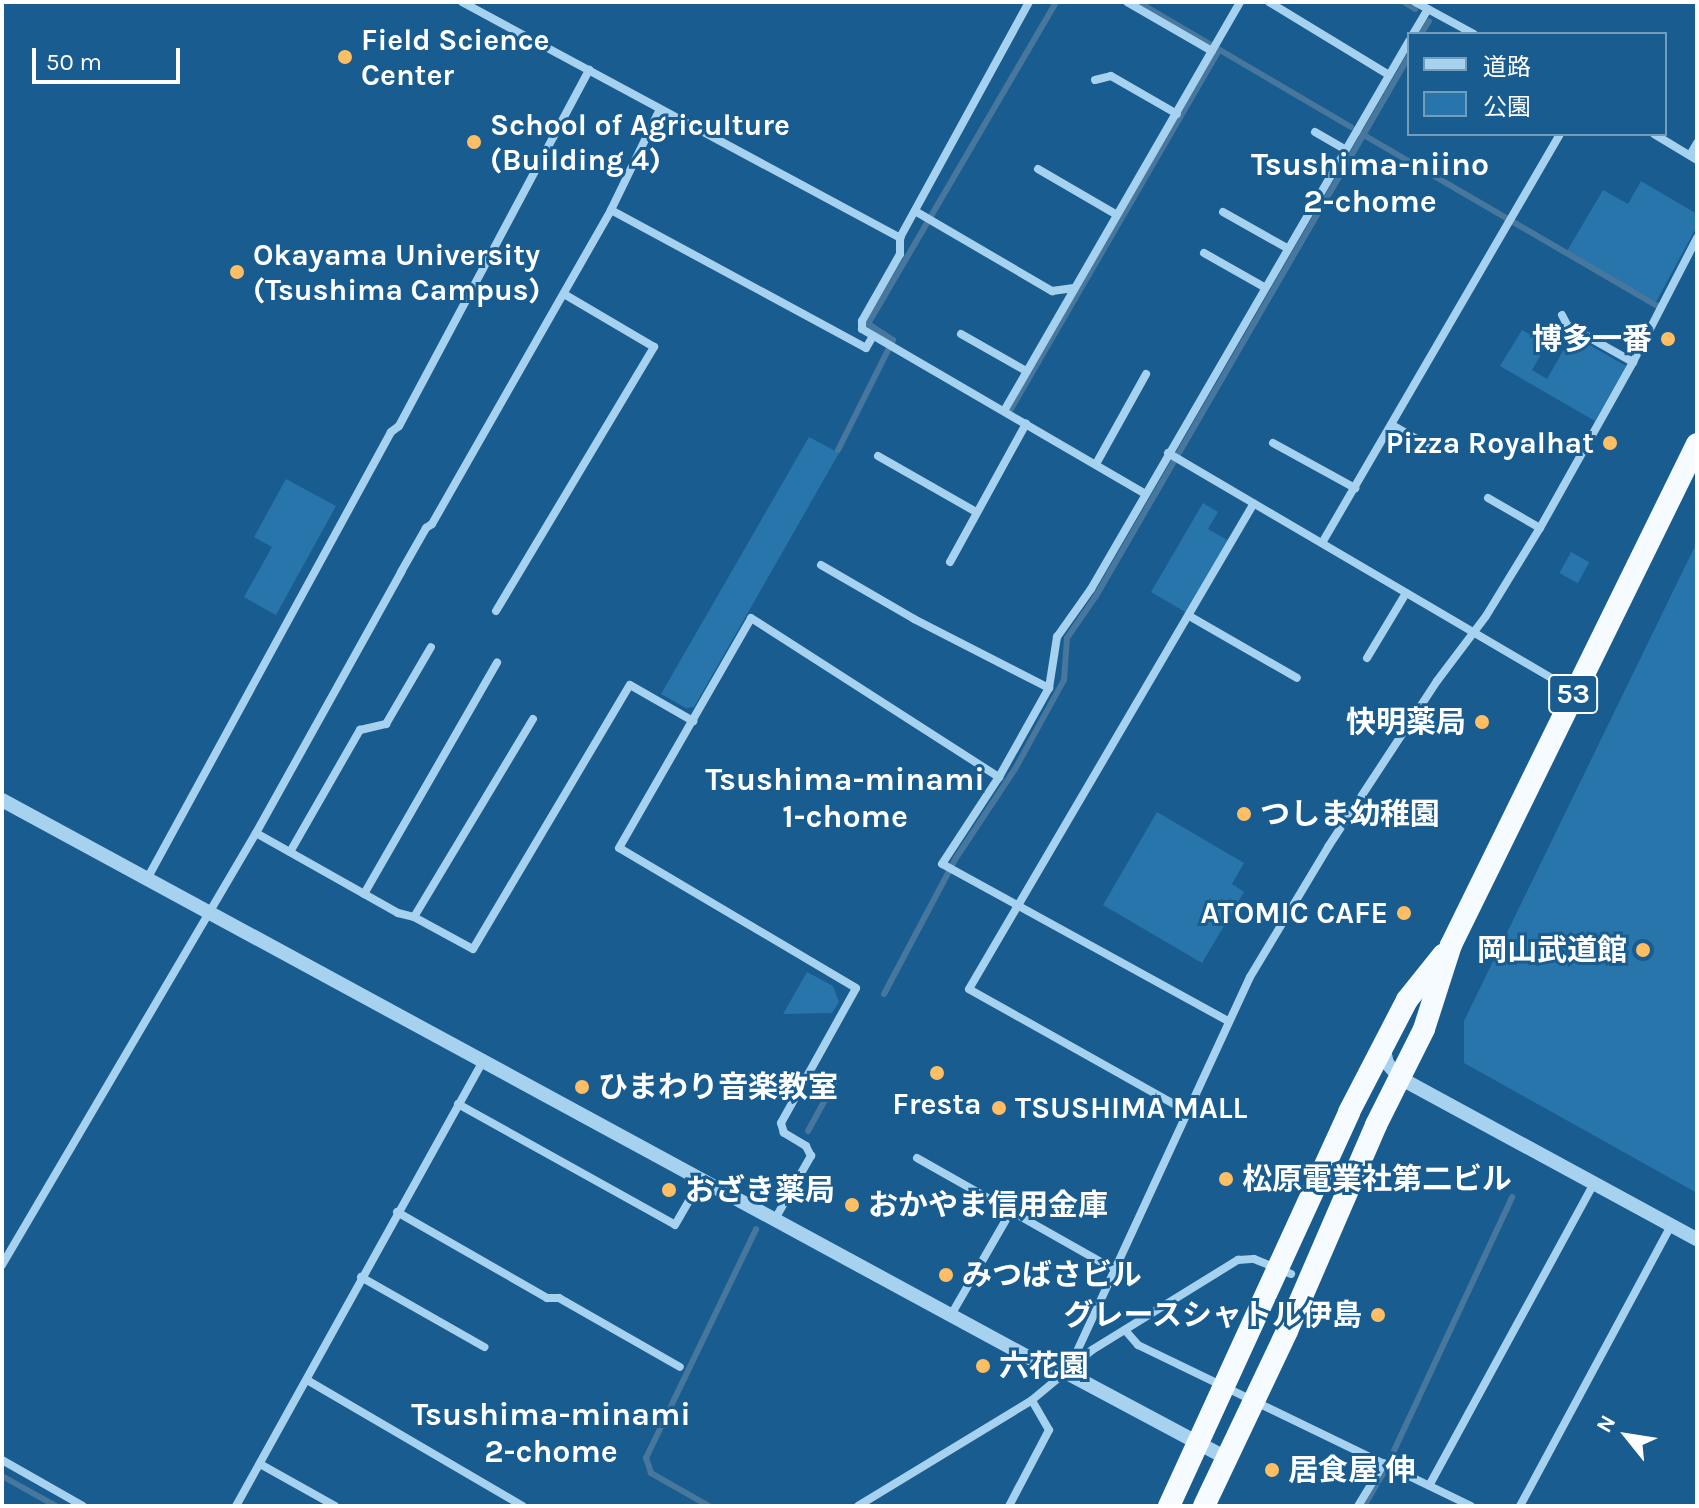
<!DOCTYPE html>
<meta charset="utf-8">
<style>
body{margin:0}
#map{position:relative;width:1699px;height:1508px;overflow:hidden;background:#185c90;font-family:Karla,"Noto Sans JP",sans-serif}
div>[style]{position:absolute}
.green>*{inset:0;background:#2875ac;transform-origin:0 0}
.stream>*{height:6px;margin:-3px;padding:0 3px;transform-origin:3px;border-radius:3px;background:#47779c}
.minor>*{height:8px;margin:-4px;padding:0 4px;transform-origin:4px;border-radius:4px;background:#a6d1ef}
.tertiary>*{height:14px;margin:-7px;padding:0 7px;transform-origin:7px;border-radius:7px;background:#a6d1ef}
.trunk>*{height:22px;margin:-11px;padding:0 11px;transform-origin:11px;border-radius:11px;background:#f6fbff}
.dots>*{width:22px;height:22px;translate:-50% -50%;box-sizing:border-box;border:4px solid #185c90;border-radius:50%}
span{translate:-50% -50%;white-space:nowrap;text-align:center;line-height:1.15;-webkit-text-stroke:6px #185c90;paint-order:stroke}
.shield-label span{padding:2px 6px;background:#185c90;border:2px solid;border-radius:6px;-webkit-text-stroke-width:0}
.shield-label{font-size:28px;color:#fff;font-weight:700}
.poi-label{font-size:30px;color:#fff;font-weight:700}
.left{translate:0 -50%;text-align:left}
.right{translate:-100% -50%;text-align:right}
.neighbourhood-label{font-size:32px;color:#fff;font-weight:700}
.frame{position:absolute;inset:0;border:4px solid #fff;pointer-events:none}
.legend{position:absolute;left:1407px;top:32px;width:260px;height:104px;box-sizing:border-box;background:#185c90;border:2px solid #749dbc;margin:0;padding:10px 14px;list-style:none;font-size:24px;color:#fff}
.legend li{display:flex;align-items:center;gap:16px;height:40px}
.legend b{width:40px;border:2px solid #749dbc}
.north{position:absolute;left:1587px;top:1396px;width:80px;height:80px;-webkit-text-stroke:6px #185c90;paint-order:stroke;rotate:300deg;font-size:22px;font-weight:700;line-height:32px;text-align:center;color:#fff}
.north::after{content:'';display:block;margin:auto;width:28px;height:36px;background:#fff;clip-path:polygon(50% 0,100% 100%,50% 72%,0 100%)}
.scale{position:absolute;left:32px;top:48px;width:148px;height:36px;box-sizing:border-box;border:4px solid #fff;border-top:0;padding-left:10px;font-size:24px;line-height:28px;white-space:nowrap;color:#fff;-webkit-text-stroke:6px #185c90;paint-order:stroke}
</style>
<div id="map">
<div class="green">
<i style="clip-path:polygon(1641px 181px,1697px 214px,1697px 226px,1656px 302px,1567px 251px,1603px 190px,1628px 204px)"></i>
<i style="clip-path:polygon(1522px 330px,1547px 344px,1532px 370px,1547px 379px,1572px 335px,1626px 366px,1595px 421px,1500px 366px)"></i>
<i style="clip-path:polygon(809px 437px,839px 453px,694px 707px,686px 708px,661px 694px)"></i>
<i style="clip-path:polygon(286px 479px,336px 506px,276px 615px,244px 597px,272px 547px,254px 537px)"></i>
<i style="clip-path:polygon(1203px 503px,1218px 512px,1208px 529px,1229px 541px,1187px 613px,1151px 592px)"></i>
<i style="clip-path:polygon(1697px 542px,1697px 1193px,1464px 1063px,1464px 1021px)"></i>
<i style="left:1571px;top:552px;width:21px;height:24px;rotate:29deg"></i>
<i style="clip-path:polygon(1157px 812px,1244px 863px,1232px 884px,1244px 892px,1202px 963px,1103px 905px)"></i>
<i style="clip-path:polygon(807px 972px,833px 986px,839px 1002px,832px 1013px,783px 1014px)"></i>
</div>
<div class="stream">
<i style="left:1138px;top:2px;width:247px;rotate:30.4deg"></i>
<i style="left:1404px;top:2px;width:13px;rotate:32deg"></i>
<i style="left:1421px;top:34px;width:15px;rotate:-58deg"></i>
<i style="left:1362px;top:134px;width:344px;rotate:30.2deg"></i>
<i style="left:1011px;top:409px;width:415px;rotate:-59.9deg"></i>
<i style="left:838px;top:450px;width:123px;rotate:-63.4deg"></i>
<i style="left:893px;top:340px;width:30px;rotate:-147deg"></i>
<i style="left:868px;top:324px;width:373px;rotate:-59.7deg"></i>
<i style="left:884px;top:994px;width:154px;rotate:-62.1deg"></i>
<i style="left:956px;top:858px;width:107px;rotate:-56.5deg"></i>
<i style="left:1015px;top:769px;width:102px;rotate:-61.2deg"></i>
<i style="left:1064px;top:680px;width:42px;rotate:-85.9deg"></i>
<i style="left:1067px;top:638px;width:51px;rotate:-55.4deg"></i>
<i style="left:1096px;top:596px;width:624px;rotate:-59.9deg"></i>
<i style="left:808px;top:1131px;width:60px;rotate:-61.3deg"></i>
<i style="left:1391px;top:1457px;width:287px;rotate:-65deg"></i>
<i style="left:2px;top:1476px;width:62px;rotate:29.1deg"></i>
<i style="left:709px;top:1506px;width:67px;rotate:-150.4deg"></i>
<i style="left:651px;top:1473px;width:16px;rotate:-108deg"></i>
<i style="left:646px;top:1458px;width:254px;rotate:-64.3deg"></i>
<i style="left:1364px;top:1506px;width:42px;rotate:-59.7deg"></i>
</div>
<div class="minor">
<i style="left:462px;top:2px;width:498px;rotate:28.3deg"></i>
<i style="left:1029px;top:2px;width:269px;rotate:118.7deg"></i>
<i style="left:900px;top:238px;width:16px;rotate:90deg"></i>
<i style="left:900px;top:254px;width:77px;rotate:119.6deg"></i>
<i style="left:862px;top:321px;width:8px;rotate:90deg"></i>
<i style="left:862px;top:329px;width:328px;rotate:30.2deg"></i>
<i style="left:1127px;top:2px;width:98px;rotate:30deg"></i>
<i style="left:1269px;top:2px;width:140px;rotate:31.3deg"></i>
<i style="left:1415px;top:2px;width:67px;rotate:28.5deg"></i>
<i style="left:1413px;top:34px;width:29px;rotate:-59deg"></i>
<i style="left:1095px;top:80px;width:16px;rotate:-14deg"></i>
<i style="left:1111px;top:76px;width:76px;rotate:29.9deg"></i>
<i style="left:660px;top:109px;width:112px;rotate:115.9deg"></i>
<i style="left:611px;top:210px;width:290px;rotate:28.4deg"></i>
<i style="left:866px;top:348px;width:14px;rotate:-60deg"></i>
<i style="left:1315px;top:132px;width:34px;rotate:30deg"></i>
<i style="left:1654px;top:134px;width:50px;rotate:31.2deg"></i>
<i style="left:1690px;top:155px;width:14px;rotate:-60deg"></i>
<i style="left:1038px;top:169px;width:91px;rotate:30.2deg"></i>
<i style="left:915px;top:211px;width:159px;rotate:30.3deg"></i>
<i style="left:1052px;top:291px;width:22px;rotate:-8deg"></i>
<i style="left:1223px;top:212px;width:73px;rotate:29.4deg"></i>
<i style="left:1204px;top:253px;width:69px;rotate:29.5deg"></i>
<i style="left:1562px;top:315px;width:11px;rotate:63deg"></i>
<i style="left:1567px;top:325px;width:76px;rotate:29.3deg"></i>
<i style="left:961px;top:334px;width:75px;rotate:29.6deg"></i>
<i style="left:1004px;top:411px;width:472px;rotate:-60deg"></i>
<i style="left:1392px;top:425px;width:40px;rotate:29.7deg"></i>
<i style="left:1273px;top:443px;width:94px;rotate:28.8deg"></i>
<i style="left:1168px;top:453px;width:470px;rotate:30.4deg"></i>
<i style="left:878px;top:456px;width:113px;rotate:29.7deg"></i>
<i style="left:1096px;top:464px;width:103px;rotate:-60.9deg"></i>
<i style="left:1488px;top:498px;width:60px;rotate:30deg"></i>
<i style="left:1322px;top:543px;width:473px;rotate:-59.8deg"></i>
<i style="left:950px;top:562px;width:158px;rotate:-61.2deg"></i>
<i style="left:821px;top:565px;width:108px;rotate:30.1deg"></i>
<i style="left:914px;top:619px;width:152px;rotate:27.1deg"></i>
<i style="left:496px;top:611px;width:308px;rotate:-59.1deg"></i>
<i style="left:654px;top:347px;width:104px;rotate:-149.5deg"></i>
<i style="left:1191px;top:617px;width:122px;rotate:29.9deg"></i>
<i style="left:1367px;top:658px;width:76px;rotate:-59deg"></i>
<i style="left:256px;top:833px;width:299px;rotate:-60.9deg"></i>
<i style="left:401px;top:572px;width:51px;rotate:-60.4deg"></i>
<i style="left:426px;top:528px;width:7px;rotate:-34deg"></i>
<i style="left:432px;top:524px;width:361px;rotate:-60.3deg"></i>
<i style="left:290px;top:852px;width:141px;rotate:-60.2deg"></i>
<i style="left:360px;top:730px;width:27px;rotate:-13deg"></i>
<i style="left:386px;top:724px;width:89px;rotate:-59.7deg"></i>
<i style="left:147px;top:879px;width:509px;rotate:-61.37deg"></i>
<i style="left:391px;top:432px;width:10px;rotate:-37deg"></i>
<i style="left:399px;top:426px;width:404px;rotate:-61.9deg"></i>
<i style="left:364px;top:894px;width:267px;rotate:-60.1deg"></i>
<i style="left:414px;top:917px;width:231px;rotate:-59deg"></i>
<i style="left:1228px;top:1021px;width:326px;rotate:-151.2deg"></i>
<i style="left:942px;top:864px;width:104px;rotate:-56.8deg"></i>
<i style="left:999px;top:777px;width:102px;rotate:-60.7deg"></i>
<i style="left:1049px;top:688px;width:52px;rotate:-81.1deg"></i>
<i style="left:1057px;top:637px;width:59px;rotate:-54.7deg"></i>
<i style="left:1091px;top:589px;width:634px;rotate:-59.87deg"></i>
<i style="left:458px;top:1104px;width:248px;rotate:29.1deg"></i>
<i style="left:675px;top:1225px;width:52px;rotate:-60deg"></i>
<i style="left:1188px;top:1112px;width:251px;rotate:-150.7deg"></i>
<i style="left:969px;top:989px;width:563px;rotate:-59.61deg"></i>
<i style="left:917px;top:1158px;width:225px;rotate:29.5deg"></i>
<i style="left:397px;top:1212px;width:173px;rotate:29.8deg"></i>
<i style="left:547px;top:1298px;width:12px"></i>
<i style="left:559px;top:1298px;width:139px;rotate:29.7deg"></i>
<i style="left:775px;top:1219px;width:73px;rotate:-60.3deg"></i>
<i style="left:811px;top:1156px;width:11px;rotate:-117deg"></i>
<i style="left:806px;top:1146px;width:26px;rotate:-149deg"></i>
<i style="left:784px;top:1133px;width:10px;rotate:-107deg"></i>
<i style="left:781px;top:1123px;width:154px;rotate:-60.9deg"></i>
<i style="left:856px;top:988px;width:275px;rotate:-149.4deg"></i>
<i style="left:619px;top:848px;width:265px;rotate:-60.1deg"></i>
<i style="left:751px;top:618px;width:295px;rotate:32.7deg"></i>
<i style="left:2px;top:1265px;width:501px;rotate:-59.55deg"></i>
<i style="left:256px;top:833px;width:163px;rotate:29.4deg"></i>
<i style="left:398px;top:913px;width:16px;rotate:14deg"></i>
<i style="left:414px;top:917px;width:67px;rotate:28.5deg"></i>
<i style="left:473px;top:949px;width:307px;rotate:-59.3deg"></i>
<i style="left:630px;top:685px;width:73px;rotate:29.7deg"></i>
<i style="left:361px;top:1277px;width:142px;rotate:29.6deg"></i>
<i style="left:951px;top:1315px;width:120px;rotate:-60deg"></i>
<i style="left:1125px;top:1330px;width:20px;rotate:49deg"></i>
<i style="left:1138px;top:1345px;width:370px;rotate:25.8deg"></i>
<i style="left:1067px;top:1373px;width:436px;rotate:-65.2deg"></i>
<i style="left:1250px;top:977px;width:152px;rotate:-59deg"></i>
<i style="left:1328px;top:847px;width:199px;rotate:-56.7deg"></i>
<i style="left:1437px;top:681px;width:81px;rotate:-53deg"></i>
<i style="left:1486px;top:616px;width:103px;rotate:-58.5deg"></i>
<i style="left:1540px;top:528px;width:190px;rotate:-60.7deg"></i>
<i style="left:1633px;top:362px;width:140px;rotate:-62.7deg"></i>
<i style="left:307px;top:1380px;width:250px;rotate:30.3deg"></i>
<i style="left:2px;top:1460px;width:93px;rotate:29.6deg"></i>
<i style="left:260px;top:1464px;width:86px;rotate:29.2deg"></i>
<i style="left:1430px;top:1484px;width:343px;rotate:-61.4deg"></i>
<i style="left:236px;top:1506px;width:509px;rotate:-60.97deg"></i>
<i style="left:858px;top:1506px;width:204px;rotate:-31.3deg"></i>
<i style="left:1032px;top:1400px;width:78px;rotate:-39.8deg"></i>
<i style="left:1092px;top:1350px;width:172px;rotate:-31.7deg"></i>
<i style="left:1238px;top:1260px;width:16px;rotate:-4deg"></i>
<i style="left:1254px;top:1259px;width:40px;rotate:22deg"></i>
<i style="left:1009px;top:1506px;width:86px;rotate:-62.2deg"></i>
<i style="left:1049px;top:1430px;width:34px;rotate:-120deg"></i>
<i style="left:1358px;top:1506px;width:50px;rotate:-58.8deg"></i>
<i style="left:1520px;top:1506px;width:319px;rotate:-61.7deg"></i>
</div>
<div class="tertiary">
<i style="left:2px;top:800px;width:1180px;rotate:28.5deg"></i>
<i style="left:1039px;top:1363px;width:30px;rotate:20deg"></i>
<i style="left:1067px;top:1373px;width:180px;rotate:28.1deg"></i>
<i style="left:1383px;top:1046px;width:17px;rotate:77deg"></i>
<i style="left:1387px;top:1063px;width:20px;rotate:49deg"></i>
<i style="left:1400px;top:1078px;width:338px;rotate:28.5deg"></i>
</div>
<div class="trunk">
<i style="left:1169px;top:1506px;width:433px;rotate:-65.4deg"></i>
<i style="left:1349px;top:1112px;width:126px;rotate:-62.6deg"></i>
<i style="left:1407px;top:1000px;width:58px;rotate:-51.3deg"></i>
<i style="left:1204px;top:1506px;width:194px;rotate:-64.6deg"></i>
<i style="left:1287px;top:1331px;width:224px;rotate:-66.6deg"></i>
<i style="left:1376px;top:1125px;width:107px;rotate:-63.4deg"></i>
<i style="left:1424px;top:1029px;width:88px;rotate:-72.2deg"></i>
<i style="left:1451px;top:945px;width:558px;rotate:-63.85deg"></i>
</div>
<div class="dots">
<i style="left:345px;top:57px;background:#ffbe64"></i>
<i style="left:474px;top:142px;background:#ffbe64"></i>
<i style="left:237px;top:272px;background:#ffbe64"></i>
<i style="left:1668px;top:339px;background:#ffbe64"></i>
<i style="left:1610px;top:443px;background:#ffbe64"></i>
<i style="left:1482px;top:722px;background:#ffbe64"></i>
<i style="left:1244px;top:814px;background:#ffbe64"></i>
<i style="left:1404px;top:913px;background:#ffbe64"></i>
<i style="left:1643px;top:950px;background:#ffbe64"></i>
<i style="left:937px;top:1073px;background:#ffbe64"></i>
<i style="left:582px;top:1087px;background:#ffbe64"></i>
<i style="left:999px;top:1108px;background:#ffbe64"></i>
<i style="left:1226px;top:1179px;background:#ffbe64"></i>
<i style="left:669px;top:1190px;background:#ffbe64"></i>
<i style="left:852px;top:1205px;background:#ffbe64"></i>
<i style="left:946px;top:1275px;background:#ffbe64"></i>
<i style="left:1378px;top:1315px;background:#ffbe64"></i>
<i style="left:983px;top:1366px;background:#ffbe64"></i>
<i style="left:1272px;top:1470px;background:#ffbe64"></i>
</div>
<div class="shield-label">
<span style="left:1573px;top:694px">53</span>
</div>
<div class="poi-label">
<span class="left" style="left:361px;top:57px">Field Science<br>Center</span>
<span class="left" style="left:490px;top:142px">School of Agriculture<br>(Building 4)</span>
<span class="left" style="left:253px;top:272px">Okayama University<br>(Tsushima Campus)</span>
<span class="right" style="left:1652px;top:339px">博多一番</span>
<span class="right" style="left:1594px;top:443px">Pizza Royalhat</span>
<span class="right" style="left:1466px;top:722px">快明薬局</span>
<span class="left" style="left:1260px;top:814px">つしま幼稚園</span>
<span class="right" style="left:1388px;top:913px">ATOMIC CAFE</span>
<span class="right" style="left:1627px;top:950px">岡山武道館</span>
<span class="left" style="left:598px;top:1087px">ひまわり音楽教室</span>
<span style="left:937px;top:1104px">Fresta</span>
<span class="left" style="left:1015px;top:1108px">TSUSHIMA MALL</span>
<span class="left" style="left:1242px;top:1179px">松原電業社第二ビル</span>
<span class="left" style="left:685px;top:1190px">おざき薬局</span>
<span class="left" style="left:868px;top:1205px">おかやま信用金庫</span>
<span class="left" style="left:962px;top:1275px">みつばさビル</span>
<span class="right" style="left:1362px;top:1315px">グレースシャトル伊島</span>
<span class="left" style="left:999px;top:1366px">六花園</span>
<span class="left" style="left:1288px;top:1470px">居食屋 伸</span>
</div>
<div class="neighbourhood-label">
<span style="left:1370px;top:184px">Tsushima-niino<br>2-chome</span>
<span style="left:845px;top:799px">Tsushima-minami<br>1-chome</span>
<span style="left:551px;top:1434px">Tsushima-minami<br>2-chome</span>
</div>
<div class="frame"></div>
<ul class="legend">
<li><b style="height:10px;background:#a6d1ef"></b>道路</li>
<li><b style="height:22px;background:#2875ac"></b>公園</li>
</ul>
<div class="north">N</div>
<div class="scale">50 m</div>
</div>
